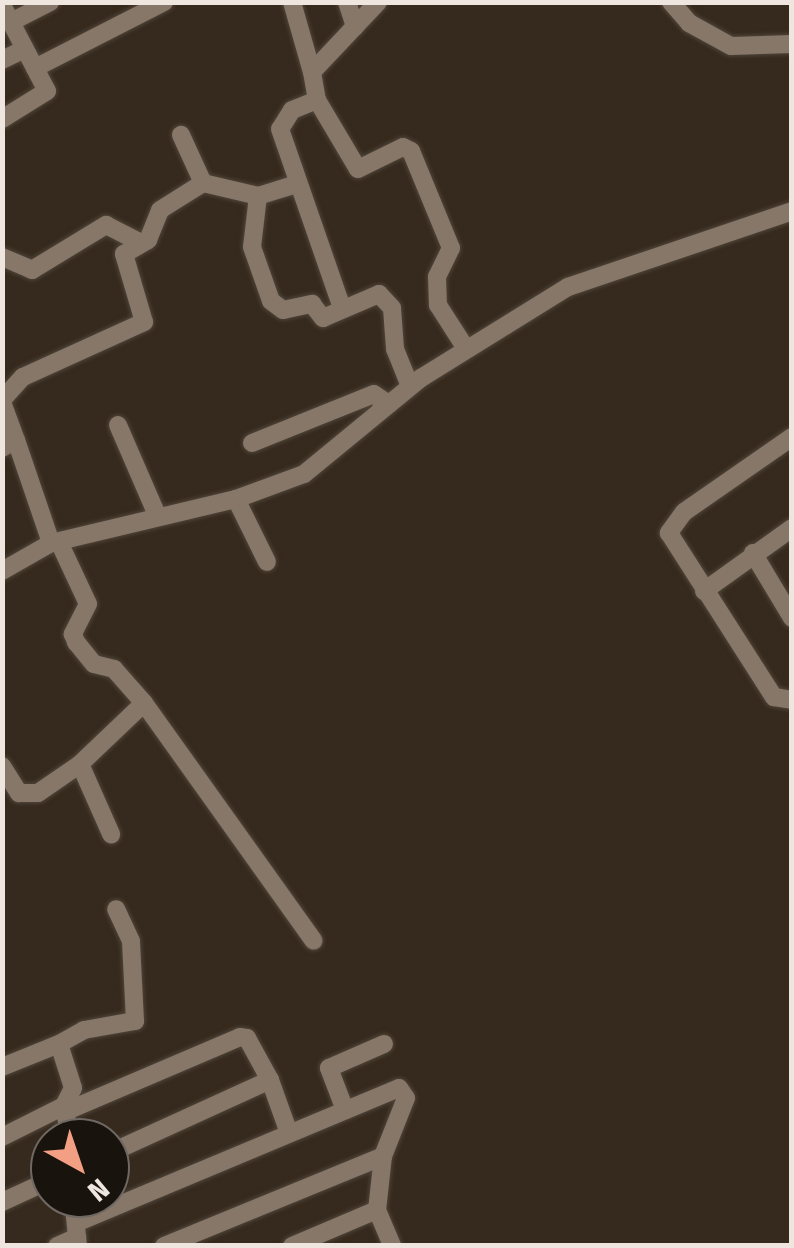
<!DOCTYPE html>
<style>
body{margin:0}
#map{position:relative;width:794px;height:1248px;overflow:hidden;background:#36291d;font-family:"Fira Sans Condensed",sans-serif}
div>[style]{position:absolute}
.roads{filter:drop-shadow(0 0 2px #4f453a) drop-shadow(0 0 2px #4f453a)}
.minor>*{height:18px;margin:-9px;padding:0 9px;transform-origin:9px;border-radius:9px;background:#867768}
span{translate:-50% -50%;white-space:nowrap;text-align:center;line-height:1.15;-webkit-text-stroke:9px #19130e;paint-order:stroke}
.frame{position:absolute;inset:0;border:5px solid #efe7df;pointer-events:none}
.north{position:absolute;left:30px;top:1118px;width:100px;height:100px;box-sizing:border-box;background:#19130e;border:2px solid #6f6862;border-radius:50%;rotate:140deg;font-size:28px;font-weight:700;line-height:40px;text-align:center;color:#efe7df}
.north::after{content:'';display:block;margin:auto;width:35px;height:45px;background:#f39f84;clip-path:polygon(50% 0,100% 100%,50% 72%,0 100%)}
</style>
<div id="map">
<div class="roads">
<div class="minor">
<i style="left:292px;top:2px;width:73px;rotate:74.1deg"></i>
<i style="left:347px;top:2px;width:26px;rotate:72deg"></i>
<i style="left:378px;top:2px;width:96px;rotate:133.3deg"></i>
<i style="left:312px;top:72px;width:28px;rotate:80deg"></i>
<i style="left:317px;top:100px;width:80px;rotate:59.3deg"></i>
<i style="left:358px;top:169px;width:50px;rotate:-26.1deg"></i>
<i style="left:403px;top:147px;width:9px;rotate:27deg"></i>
<i style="left:411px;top:151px;width:105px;rotate:67.6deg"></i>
<i style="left:451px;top:248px;width:32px;rotate:116deg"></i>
<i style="left:437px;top:277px;width:28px;rotate:88deg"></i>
<i style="left:438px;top:305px;width:50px;rotate:57.3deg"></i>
<i style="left:671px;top:2px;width:28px;rotate:49deg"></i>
<i style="left:689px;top:23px;width:48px;rotate:28.7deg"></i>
<i style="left:731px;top:46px;width:61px;rotate:-1.9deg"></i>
<i style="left:2px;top:5px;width:97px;rotate:62.4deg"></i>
<i style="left:47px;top:91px;width:53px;rotate:148.1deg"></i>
<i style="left:11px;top:22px;width:44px;rotate:-27.1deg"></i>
<i style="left:2px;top:60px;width:25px;rotate:-26deg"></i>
<i style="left:35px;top:68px;width:145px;rotate:-27.1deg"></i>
<i style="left:317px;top:100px;width:27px;rotate:158deg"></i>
<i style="left:292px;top:110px;width:22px;rotate:122deg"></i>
<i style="left:280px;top:129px;width:186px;rotate:70.9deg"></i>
<i style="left:203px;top:183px;width:57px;rotate:13.3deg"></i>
<i style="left:258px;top:196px;width:41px;rotate:-17.1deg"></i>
<i style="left:258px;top:196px;width:51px;rotate:96.7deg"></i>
<i style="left:252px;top:247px;width:57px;rotate:70.6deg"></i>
<i style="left:271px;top:301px;width:15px;rotate:37deg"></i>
<i style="left:283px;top:310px;width:30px;rotate:-12deg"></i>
<i style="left:312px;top:304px;width:18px;rotate:52deg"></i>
<i style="left:323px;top:318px;width:61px;rotate:-23.2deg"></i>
<i style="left:379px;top:294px;width:19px;rotate:47deg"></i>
<i style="left:392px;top:308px;width:41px;rotate:85.8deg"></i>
<i style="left:395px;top:349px;width:40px;rotate:68deg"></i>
<i style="left:2px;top:257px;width:33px;rotate:23deg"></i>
<i style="left:32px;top:270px;width:87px;rotate:-31.3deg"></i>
<i style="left:106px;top:225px;width:39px;rotate:27deg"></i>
<i style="left:2px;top:400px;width:31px;rotate:-48deg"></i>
<i style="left:23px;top:377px;width:133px;rotate:-24.4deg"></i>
<i style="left:144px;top:322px;width:71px;rotate:-106.4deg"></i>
<i style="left:124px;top:254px;width:28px;rotate:-30deg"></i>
<i style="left:148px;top:240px;width:32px;rotate:-68deg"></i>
<i style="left:160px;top:210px;width:51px;rotate:-32.1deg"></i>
<i style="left:203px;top:183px;width:53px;rotate:-114.6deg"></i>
<i style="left:2px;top:402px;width:40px;rotate:69.8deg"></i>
<i style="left:118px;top:425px;width:98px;rotate:66.6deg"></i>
<i style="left:792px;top:437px;width:131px;rotate:145.2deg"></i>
<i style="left:684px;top:512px;width:26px;rotate:126deg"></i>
<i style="left:669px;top:533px;width:195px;rotate:57.4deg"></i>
<i style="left:774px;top:697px;width:18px;rotate:9deg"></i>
<i style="left:252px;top:443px;width:131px;rotate:-21.9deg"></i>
<i style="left:374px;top:394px;width:12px;rotate:35deg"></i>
<i style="left:384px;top:401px;width:8px;rotate:113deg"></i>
<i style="left:2px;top:448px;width:16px;rotate:-30deg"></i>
<i style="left:16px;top:440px;width:109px;rotate:71.2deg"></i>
<i style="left:236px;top:499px;width:70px;rotate:63.8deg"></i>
<i style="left:59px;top:542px;width:68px;rotate:64.9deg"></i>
<i style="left:88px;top:604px;width:34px;rotate:117deg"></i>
<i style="left:73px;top:634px;width:9px;rotate:69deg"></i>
<i style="left:76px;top:642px;width:28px;rotate:51deg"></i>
<i style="left:94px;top:664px;width:21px;rotate:14deg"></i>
<i style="left:114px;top:669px;width:45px;rotate:48.6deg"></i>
<i style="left:144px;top:703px;width:292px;rotate:54.5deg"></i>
<i style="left:753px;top:553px;width:76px;rotate:59deg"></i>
<i style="left:2px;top:571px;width:56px;rotate:-29.7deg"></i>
<i style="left:51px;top:543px;width:190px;rotate:-13.4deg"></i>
<i style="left:236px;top:499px;width:72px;rotate:-20.2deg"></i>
<i style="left:304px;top:474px;width:151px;rotate:-39.4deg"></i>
<i style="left:421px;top:378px;width:173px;rotate:-31.8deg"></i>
<i style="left:568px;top:287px;width:237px;rotate:-18.7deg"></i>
<i style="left:704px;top:591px;width:108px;rotate:-35.6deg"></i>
<i style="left:80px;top:764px;width:77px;rotate:66.1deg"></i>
<i style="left:2px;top:766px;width:32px;rotate:58deg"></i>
<i style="left:19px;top:793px;width:19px"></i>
<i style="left:38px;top:793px;width:51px;rotate:-34.6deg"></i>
<i style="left:80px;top:764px;width:88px;rotate:-43.6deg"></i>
<i style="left:59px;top:1044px;width:29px;rotate:-29deg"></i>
<i style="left:84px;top:1030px;width:52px;rotate:-10deg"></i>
<i style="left:135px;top:1021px;width:80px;rotate:-92.9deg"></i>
<i style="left:131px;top:941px;width:35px;rotate:-115deg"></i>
<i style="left:2px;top:1067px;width:61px;rotate:-22deg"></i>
<i style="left:59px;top:1044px;width:46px;rotate:72.3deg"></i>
<i style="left:73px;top:1088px;width:20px;rotate:117deg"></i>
<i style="left:69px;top:1110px;width:186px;rotate:-23.1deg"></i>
<i style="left:240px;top:1037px;width:7px;rotate:8deg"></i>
<i style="left:247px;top:1038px;width:48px;rotate:61.3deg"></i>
<i style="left:345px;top:1110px;width:45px;rotate:-110.9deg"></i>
<i style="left:329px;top:1068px;width:60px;rotate:-23.6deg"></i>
<i style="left:2px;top:1137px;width:69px;rotate:-26.6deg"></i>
<i style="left:64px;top:1106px;width:33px;rotate:79deg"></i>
<i style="left:110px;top:1153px;width:176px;rotate:-24.5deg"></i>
<i style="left:270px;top:1080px;width:56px;rotate:70.3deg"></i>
<i style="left:73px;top:1198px;width:48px;rotate:84.1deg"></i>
<i style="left:2px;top:1202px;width:53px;rotate:-24.6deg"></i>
<i style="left:76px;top:1223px;width:350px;rotate:-22.7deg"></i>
<i style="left:399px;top:1088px;width:12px;rotate:55deg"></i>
<i style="left:406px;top:1098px;width:62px;rotate:111.6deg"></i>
<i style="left:57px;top:1246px;width:22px;rotate:-24deg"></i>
<i style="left:164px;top:1246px;width:237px;rotate:-22.3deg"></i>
<i style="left:383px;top:1156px;width:54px;rotate:96.3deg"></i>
<i style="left:377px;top:1210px;width:39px;rotate:67deg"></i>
<i style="left:292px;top:1246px;width:92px;rotate:-23deg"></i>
</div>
</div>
<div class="frame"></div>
<div class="north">N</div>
</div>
